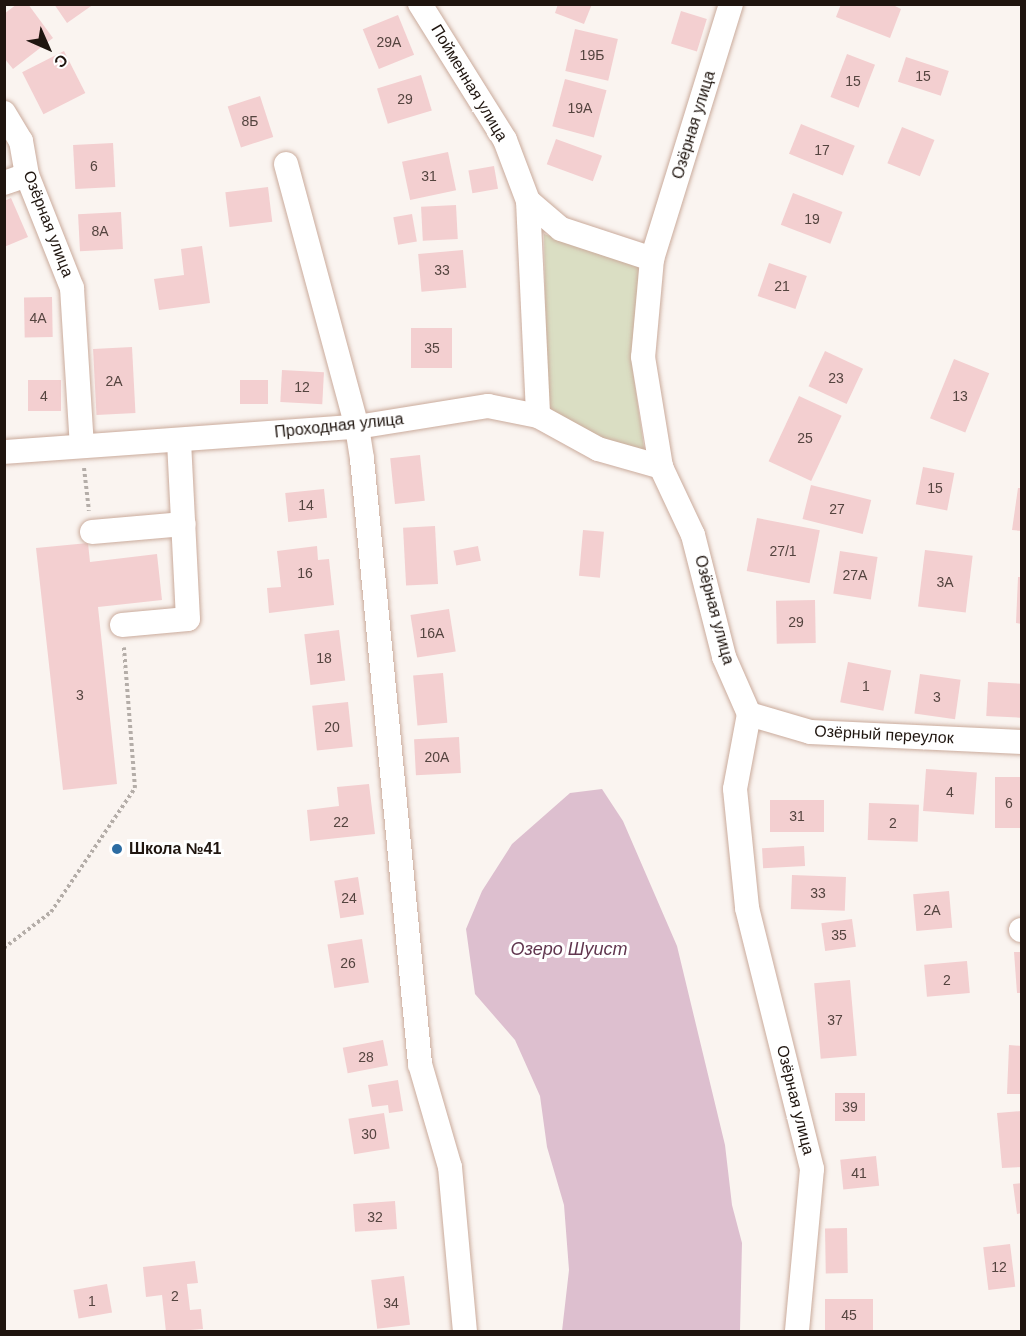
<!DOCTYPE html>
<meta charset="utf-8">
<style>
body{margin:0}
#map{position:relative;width:1026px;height:1336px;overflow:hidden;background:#faf4f0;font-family:Arial,sans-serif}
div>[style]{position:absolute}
.green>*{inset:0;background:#dadec3}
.water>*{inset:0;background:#ddbfcf}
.building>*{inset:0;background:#f3cfd0;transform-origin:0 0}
.path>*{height:4px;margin-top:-2px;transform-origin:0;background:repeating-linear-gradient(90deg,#b4ada8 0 3px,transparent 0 6px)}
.roads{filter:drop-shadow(0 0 2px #caab9c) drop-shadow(0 0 2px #caab9c)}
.minor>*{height:24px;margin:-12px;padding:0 12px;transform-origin:12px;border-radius:12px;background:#fff}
.dots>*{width:16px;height:16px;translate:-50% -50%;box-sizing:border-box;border:3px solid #fff;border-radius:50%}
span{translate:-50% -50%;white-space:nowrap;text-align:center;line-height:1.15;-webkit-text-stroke:6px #fff;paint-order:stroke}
.number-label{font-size:14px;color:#54443f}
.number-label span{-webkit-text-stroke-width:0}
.street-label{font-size:16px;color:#1f150f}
.poi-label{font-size:16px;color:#1f150f;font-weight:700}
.left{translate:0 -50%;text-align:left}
.water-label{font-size:18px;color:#61364f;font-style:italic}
.frame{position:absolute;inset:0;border:6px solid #1f150f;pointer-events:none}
.north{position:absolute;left:18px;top:18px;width:60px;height:60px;-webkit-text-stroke:4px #fff;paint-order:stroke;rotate:135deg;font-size:16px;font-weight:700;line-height:24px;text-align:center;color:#1f150f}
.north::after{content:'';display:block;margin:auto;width:21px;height:27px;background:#1f150f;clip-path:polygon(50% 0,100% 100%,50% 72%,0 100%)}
</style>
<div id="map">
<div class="green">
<i style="clip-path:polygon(544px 234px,642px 266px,631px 357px,645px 455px,599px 439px,547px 409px)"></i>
</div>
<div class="water">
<i style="clip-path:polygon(602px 789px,623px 821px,677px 946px,725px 1145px,732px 1205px,742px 1243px,740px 1331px,562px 1331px,569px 1270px,564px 1205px,547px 1147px,540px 1096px,515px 1040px,475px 994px,466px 929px,482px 891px,512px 844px,570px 793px)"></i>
</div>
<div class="building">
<i style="clip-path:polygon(17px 4px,28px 4px,53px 38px,13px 69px,4px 58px,4px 14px)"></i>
<i style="clip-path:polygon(54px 4px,94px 4px,67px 23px)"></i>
<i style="clip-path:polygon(558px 4px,592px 4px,584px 24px,555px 13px)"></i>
<i style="clip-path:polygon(841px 4px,891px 4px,901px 9px,890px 38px,836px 17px)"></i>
<i style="left:681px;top:11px;width:27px;height:34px;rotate:17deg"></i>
<i style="left:398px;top:15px;width:43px;height:38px;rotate:68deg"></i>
<i style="left:575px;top:29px;width:44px;height:43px;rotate:13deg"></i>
<i style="left:64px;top:51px;width:47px;height:47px;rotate:63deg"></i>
<i style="left:847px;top:54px;width:30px;height:46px;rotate:21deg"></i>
<i style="left:906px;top:57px;width:45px;height:26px;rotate:18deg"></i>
<i style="left:421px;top:75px;width:37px;height:46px;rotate:73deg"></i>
<i style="left:565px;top:79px;width:43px;height:49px;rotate:15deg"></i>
<i style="left:260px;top:96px;width:43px;height:34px;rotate:72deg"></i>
<i style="left:801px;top:124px;width:58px;height:32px;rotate:22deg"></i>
<i style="left:902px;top:127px;width:35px;height:39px;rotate:22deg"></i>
<i style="left:556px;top:139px;width:49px;height:27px;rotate:20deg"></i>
<i style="left:113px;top:143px;width:44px;height:40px;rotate:87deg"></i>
<i style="left:448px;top:152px;width:39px;height:47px;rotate:78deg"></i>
<i style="left:494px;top:166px;width:23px;height:26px;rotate:80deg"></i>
<i style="left:268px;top:187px;width:35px;height:43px;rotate:83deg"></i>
<i style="left:793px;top:193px;width:53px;height:34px;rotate:21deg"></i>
<i style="clip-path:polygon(11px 198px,28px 237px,4px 247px,4px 201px)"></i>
<i style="left:456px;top:205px;width:34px;height:35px;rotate:87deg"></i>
<i style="left:121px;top:212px;width:37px;height:43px;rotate:87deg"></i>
<i style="left:412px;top:214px;width:28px;height:19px;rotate:80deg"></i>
<i style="clip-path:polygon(202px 246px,210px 303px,159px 310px,154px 279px,184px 275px,181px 249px)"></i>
<i style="left:463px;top:250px;width:38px;height:45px;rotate:85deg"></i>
<i style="left:769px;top:263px;width:40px;height:35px;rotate:19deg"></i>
<i style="left:52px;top:297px;width:40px;height:28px;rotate:89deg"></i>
<i style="left:411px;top:328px;width:41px;height:40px"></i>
<i style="left:132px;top:347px;width:66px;height:39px;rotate:87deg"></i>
<i style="left:825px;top:351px;width:42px;height:39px;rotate:25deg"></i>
<i style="left:954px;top:359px;width:38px;height:64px;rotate:22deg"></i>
<i style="left:282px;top:370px;width:42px;height:32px;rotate:3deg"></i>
<i style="left:28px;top:380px;width:33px;height:31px"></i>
<i style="left:240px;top:380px;width:28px;height:24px"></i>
<i style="left:799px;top:396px;width:47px;height:72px;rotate:25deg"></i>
<i style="left:420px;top:455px;width:46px;height:30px;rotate:84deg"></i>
<i style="left:923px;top:467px;width:32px;height:38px;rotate:11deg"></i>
<i style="left:811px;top:485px;width:62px;height:35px;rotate:14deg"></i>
<i style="clip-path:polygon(1018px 488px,1022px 488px,1022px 531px,1012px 530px)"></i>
<i style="left:324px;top:489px;width:29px;height:39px;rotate:84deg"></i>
<i style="left:757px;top:518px;width:64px;height:54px;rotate:11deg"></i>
<i style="left:435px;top:526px;width:58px;height:32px;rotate:87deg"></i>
<i style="left:583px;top:530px;width:21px;height:46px;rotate:5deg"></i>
<i style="clip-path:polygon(88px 543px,90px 562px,157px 554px,162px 600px,98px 607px,117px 784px,63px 790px,36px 548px)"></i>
<i style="clip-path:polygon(317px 546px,318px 560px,329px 559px,334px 605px,269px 613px,267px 588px,281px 587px,277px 551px)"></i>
<i style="left:478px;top:546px;width:15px;height:25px;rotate:79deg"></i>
<i style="left:925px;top:550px;width:48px;height:57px;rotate:7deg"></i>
<i style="left:840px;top:551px;width:38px;height:43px;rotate:9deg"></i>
<i style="clip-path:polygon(1018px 577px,1022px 577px,1022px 624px,1016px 623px)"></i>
<i style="left:815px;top:600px;width:43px;height:39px;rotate:89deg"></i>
<i style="left:449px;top:609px;width:43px;height:39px;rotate:81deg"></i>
<i style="left:339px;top:630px;width:51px;height:35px;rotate:83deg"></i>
<i style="left:848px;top:662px;width:44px;height:41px;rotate:11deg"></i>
<i style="left:443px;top:673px;width:50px;height:30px;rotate:85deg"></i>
<i style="left:920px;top:674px;width:41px;height:40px;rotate:8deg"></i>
<i style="left:988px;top:682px;width:34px;height:34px;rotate:3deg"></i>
<i style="left:348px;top:702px;width:45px;height:36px;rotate:84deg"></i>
<i style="left:459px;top:737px;width:36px;height:45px;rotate:87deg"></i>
<i style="left:926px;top:769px;width:51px;height:42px;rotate:4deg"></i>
<i style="left:1022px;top:777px;width:51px;height:27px;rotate:90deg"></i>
<i style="clip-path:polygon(369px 784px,375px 834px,310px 841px,307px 810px,339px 806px,337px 787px)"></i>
<i style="left:770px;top:800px;width:54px;height:32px"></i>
<i style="left:869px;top:803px;width:50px;height:37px;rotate:2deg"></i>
<i style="left:804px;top:846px;width:20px;height:42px;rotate:87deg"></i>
<i style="left:792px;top:875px;width:54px;height:34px;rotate:2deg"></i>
<i style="left:358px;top:877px;width:38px;height:24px;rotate:81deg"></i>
<i style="left:949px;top:891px;width:37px;height:36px;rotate:85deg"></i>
<i style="left:852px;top:919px;width:28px;height:31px;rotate:82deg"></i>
<i style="left:362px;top:939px;width:44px;height:35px;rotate:81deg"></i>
<i style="clip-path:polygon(1014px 952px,1022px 952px,1022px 993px,1017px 993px)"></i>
<i style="left:967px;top:961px;width:32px;height:43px;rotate:85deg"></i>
<i style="left:850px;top:980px;width:76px;height:36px;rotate:85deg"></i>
<i style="left:383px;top:1040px;width:26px;height:41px;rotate:79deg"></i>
<i style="clip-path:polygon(1009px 1045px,1022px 1046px,1022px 1094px,1007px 1094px)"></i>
<i style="clip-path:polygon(398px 1080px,403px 1111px,389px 1113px,388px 1105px,372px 1107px,368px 1085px)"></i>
<i style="left:835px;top:1093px;width:30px;height:28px"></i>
<i style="clip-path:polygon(1022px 1111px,1022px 1167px,1002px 1168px,997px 1113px)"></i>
<i style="left:384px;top:1113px;width:36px;height:36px;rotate:81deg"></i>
<i style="left:876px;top:1156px;width:30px;height:36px;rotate:84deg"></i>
<i style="clip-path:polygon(1022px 1183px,1022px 1213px,1017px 1214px,1013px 1184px)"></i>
<i style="left:395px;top:1201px;width:28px;height:42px;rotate:86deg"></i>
<i style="left:847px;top:1228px;width:45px;height:22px;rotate:89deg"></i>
<i style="left:1010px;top:1244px;width:43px;height:27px;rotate:83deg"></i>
<i style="clip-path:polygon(195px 1261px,198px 1283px,187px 1284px,190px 1310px,201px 1309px,203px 1329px,166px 1332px,162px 1295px,146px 1297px,143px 1267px)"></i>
<i style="left:404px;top:1276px;width:49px;height:33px;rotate:83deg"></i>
<i style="left:107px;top:1284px;width:29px;height:34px;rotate:80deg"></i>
<i style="left:825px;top:1299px;width:48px;height:32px"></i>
</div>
<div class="path">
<i style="left:84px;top:468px;width:43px;rotate:83.4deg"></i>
<i style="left:4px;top:948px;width:59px;rotate:-37.5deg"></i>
<i style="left:51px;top:912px;width:150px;rotate:-55.9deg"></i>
<i style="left:135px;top:788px;width:141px;rotate:-94.5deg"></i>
</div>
<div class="roads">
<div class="minor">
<i style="left:420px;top:4px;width:160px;rotate:58deg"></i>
<i style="left:505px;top:140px;width:65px;rotate:69.3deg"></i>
<i style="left:528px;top:201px;width:43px;rotate:40.3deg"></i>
<i style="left:561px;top:229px;width:96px;rotate:18.2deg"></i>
<i style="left:731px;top:4px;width:267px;rotate:107.2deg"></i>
<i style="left:652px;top:259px;width:98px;rotate:95.2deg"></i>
<i style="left:643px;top:357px;width:111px;rotate:80.7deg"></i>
<i style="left:661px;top:467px;width:75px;rotate:64.8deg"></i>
<i style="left:693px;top:535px;width:126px;rotate:75.7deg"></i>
<i style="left:724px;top:657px;width:62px;rotate:66.3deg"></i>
<i style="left:749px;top:714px;width:76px;rotate:100.6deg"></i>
<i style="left:735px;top:789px;width:120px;rotate:84.2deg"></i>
<i style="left:747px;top:908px;width:269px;rotate:76deg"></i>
<i style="left:812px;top:1169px;width:164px;rotate:95.3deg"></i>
<i style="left:4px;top:113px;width:33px;rotate:59deg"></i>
<i style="left:21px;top:141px;width:35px;rotate:80deg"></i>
<i style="left:27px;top:175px;width:122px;rotate:68.3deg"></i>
<i style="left:72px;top:288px;width:158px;rotate:86.4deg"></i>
<i style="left:286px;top:164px;width:272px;rotate:74.9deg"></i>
<i style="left:357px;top:427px;width:32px;rotate:81deg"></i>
<i style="left:362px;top:459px;width:608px;rotate:84.52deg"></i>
<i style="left:420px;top:1064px;width:107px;rotate:73.8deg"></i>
<i style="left:450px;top:1167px;width:166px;rotate:84.8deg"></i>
<i style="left:4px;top:183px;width:24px;rotate:-19deg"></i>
<i style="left:528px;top:201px;width:215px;rotate:87.3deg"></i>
<i style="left:4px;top:452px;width:354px;rotate:-4.1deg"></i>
<i style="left:357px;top:427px;width:133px;rotate:-9.1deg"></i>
<i style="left:488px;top:406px;width:51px;rotate:11.3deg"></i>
<i style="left:538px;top:416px;width:68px;rotate:28.8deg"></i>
<i style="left:598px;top:449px;width:66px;rotate:15.9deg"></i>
<i style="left:92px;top:532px;width:92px;rotate:-5deg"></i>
<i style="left:122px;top:625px;width:66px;rotate:-5.2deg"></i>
<i style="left:188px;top:619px;width:179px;rotate:-92.9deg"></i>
<i style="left:749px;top:714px;width:64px;rotate:16.4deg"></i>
<i style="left:810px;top:732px;width:212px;rotate:2.7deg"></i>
<i style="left:1021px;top:930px;width:1px"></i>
</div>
</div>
<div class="dots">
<i style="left:117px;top:849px;background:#2c6ca2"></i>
</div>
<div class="number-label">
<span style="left:389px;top:42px">29А</span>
<span style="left:592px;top:55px">19Б</span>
<span style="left:923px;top:76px">15</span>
<span style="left:853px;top:81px">15</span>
<span style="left:405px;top:99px">29</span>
<span style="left:580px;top:108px">19А</span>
<span style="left:250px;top:121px">8Б</span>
<span style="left:822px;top:150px">17</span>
<span style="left:94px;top:166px">6</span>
<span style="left:429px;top:176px">31</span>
<span style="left:812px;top:219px">19</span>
<span style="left:100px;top:231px">8А</span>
<span style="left:442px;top:270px">33</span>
<span style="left:782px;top:286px">21</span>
<span style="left:38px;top:318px">4А</span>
<span style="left:432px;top:348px">35</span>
<span style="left:836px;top:378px">23</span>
<span style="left:114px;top:381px">2А</span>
<span style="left:302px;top:387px">12</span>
<span style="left:44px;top:396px">4</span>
<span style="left:960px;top:396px">13</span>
<span style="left:805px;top:438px">25</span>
<span style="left:935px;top:488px">15</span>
<span style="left:306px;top:505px">14</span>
<span style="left:837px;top:509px">27</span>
<span style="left:783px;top:551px">27/1</span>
<span style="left:305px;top:573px">16</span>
<span style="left:855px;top:575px">27А</span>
<span style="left:945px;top:582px">3А</span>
<span style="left:796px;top:622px">29</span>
<span style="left:432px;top:633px">16А</span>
<span style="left:324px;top:658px">18</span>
<span style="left:866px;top:686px">1</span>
<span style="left:80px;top:695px">3</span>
<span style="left:937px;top:697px">3</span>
<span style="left:332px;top:727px">20</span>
<span style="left:437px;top:757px">20А</span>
<span style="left:950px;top:792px">4</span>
<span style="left:1009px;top:803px">6</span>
<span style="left:797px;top:816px">31</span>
<span style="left:341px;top:822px">22</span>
<span style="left:893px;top:823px">2</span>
<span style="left:818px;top:893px">33</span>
<span style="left:349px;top:898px">24</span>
<span style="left:932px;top:910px">2А</span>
<span style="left:839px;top:935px">35</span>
<span style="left:348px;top:963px">26</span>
<span style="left:947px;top:980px">2</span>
<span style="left:835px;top:1020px">37</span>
<span style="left:366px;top:1057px">28</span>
<span style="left:850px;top:1107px">39</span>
<span style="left:369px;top:1134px">30</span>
<span style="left:859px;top:1173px">41</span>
<span style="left:375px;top:1217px">32</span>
<span style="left:999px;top:1267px">12</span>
<span style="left:175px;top:1296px">2</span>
<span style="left:92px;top:1301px">1</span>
<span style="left:391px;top:1303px">34</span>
<span style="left:849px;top:1315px">45</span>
</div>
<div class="street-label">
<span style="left:469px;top:83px;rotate:59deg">Пойменная улица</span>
<span style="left:694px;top:125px;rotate:-73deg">Озёрная улица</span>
<span style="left:48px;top:224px;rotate:69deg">Озёрная улица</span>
<span style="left:339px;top:426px;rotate:-6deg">Проходная улица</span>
<span style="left:714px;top:610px;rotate:75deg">Озёрная улица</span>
<span style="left:884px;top:735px;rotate:3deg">Озёрный переулок</span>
<span style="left:795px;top:1100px;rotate:76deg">Озёрная улица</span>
</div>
<div class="poi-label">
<span class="left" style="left:129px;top:849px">Школа №41</span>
</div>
<div class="water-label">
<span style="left:569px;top:949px">Озеро Шуист</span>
</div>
<div class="frame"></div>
<div class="north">С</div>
</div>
